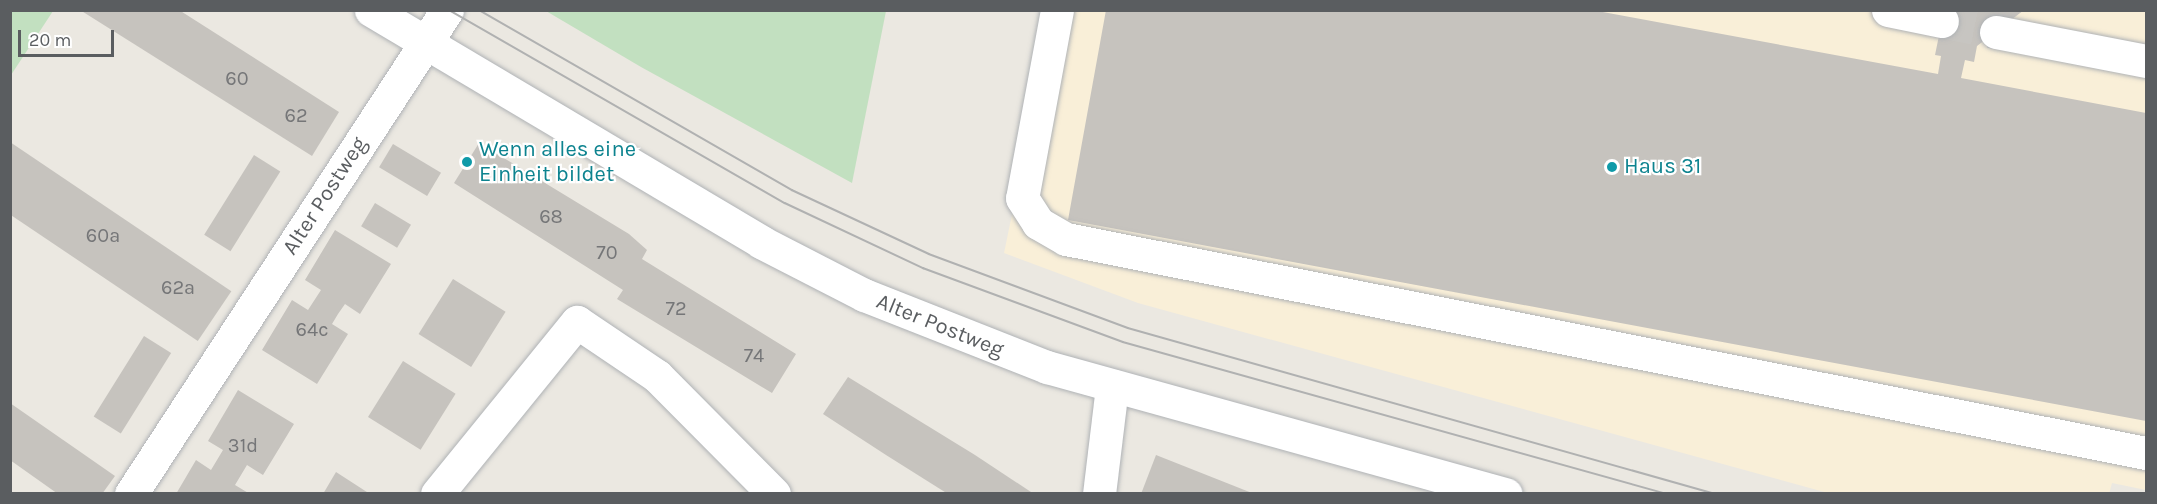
<!DOCTYPE html>
<style>
body{margin:0}
#map{position:relative;width:2157px;height:504px;overflow:hidden;background:#ebe8e1;font-family:Karla,sans-serif}
div>[style]{position:absolute}
.commercial>*{inset:0;background:#f9efd8}
.green>*{inset:0;background:#c2e0c0}
.building>*{inset:0;background:#c6c3be;transform-origin:0 0}
.minor-tunnel>*{height:33px;margin-top:-16.5px;transform-origin:0;background:repeating-linear-gradient(90deg,#c7c5c1 0 33px,transparent 0 49px)}
.roads{filter:drop-shadow(0 0 2px #afb2b5) drop-shadow(0 0 2px #afb2b5)}
.minor>*{height:33px;margin:-16.5px;padding:0 16.5px;transform-origin:16.5px;border-radius:16.5px;background:#fff}
.tram>*{height:1.5px;margin:-0.75px;padding:0 0.75px;transform-origin:0.75px;border-radius:0.75px;background:#b0b1b1}
.dots>*{width:16px;height:16px;translate:-50% -50%;box-sizing:border-box;border:3px solid #fff;border-radius:50%}
span{translate:-50% -50%;white-space:nowrap;text-align:center;line-height:1.15;-webkit-text-stroke:4.5px #fff;paint-order:stroke}
.number-label{font-size:20px;color:#757678}
.number-label span{-webkit-text-stroke-width:0}
.culture-label{font-size:22px;color:#0d838f}
.left{translate:0 -50%;text-align:left}
.street-label{font-size:22px;color:#5a5d60}
.frame{position:absolute;inset:0;border:12px solid #5a5d60;pointer-events:none}
.scale{position:absolute;left:18px;top:30px;width:96px;height:27px;box-sizing:border-box;border:3px solid #5a5d60;border-top:0;padding-left:8px;font-size:18px;line-height:21px;white-space:nowrap;color:#5a5d60;-webkit-text-stroke:4px #fff;paint-order:stroke}
</style>
<div id="map">
<div class="commercial">
<i style="clip-path:polygon(1054px 11px,2146px 11px,2146px 490px,2112px 483px,2109px 494px,1828px 493px,1138px 303px,1004px 253px)"></i>
</div>
<div class="green">
<i style="clip-path:polygon(11px 10px,53px 11px,11px 75px,10px 11px)"></i>
<i style="clip-path:polygon(546px 11px,886px 11px,852px 183px,641px 67px)"></i>
</div>
<div class="building">
<i style="clip-path:polygon(80px 10px,179px 10px,339px 112px,312px 156px)"></i>
<i style="clip-path:polygon(1106px 10px,1592px 10px,1938px 74px,1941px 56px,1935px 55px,1942px 21px,1955px 10px,2024px 10px,1977px 46px,1974px 62px,1965px 60px,1961px 78px,2146px 113px,2146px 421px,1068px 220px)"></i>
<i style="left:10px;top:142px;width:267px;height:60px;rotate:34deg"></i>
<i style="clip-path:polygon(479px 143px,629px 234px,647px 250px,642px 259px,796px 354px,772px 393px,617px 299px,623px 290px,454px 183px)"></i>
<i style="left:393px;top:144px;width:56px;height:27px;rotate:31deg"></i>
<i style="left:254px;top:155px;width:31px;height:94px;rotate:32deg"></i>
<i style="left:375px;top:203px;width:42px;height:27px;rotate:31deg"></i>
<i style="clip-path:polygon(335px 230px,391px 264px,360px 314px,345px 304px,338px 314px,332px 324px,348px 334px,317px 384px,262px 350px,292px 300px,308px 310px,321px 290px,305px 280px)"></i>
<i style="left:453px;top:279px;width:62px;height:65px;rotate:32deg"></i>
<i style="left:144px;top:336px;width:32px;height:95px;rotate:32deg"></i>
<i style="left:403px;top:361px;width:62px;height:66px;rotate:32deg"></i>
<i style="clip-path:polygon(848px 377px,975px 455px,1034px 494px,948px 494px,886px 455px,823px 414px)"></i>
<i style="clip-path:polygon(238px 390px,294px 424px,263px 475px,247px 465px,235px 485px,250px 494px,176px 494px,196px 460px,211px 470px,223px 450px,208px 441px)"></i>
<i style="clip-path:polygon(10px 403px,115px 476px,102px 494px,58px 494px,10px 460px)"></i>
<i style="clip-path:polygon(1156px 455px,1252px 493px,1252px 494px,1141px 494px)"></i>
<i style="clip-path:polygon(336px 472px,370px 494px,323px 494px)"></i>
</div>
<div class="minor-tunnel">
<i style="left:1942px;top:21px;width:55px;rotate:11.5deg"></i>
</div>
<div class="roads">
<div class="minor">
<i style="left:371px;top:10px;width:454px;rotate:30.7deg"></i>
<i style="left:761px;top:242px;width:116px;rotate:27.2deg"></i>
<i style="left:864px;top:295px;width:197px;rotate:21.5deg"></i>
<i style="left:1047px;top:367px;width:476px;rotate:15.5deg"></i>
<i style="left:1057px;top:10px;width:191px;rotate:100.5deg"></i>
<i style="left:1022px;top:198px;width:30px;rotate:57deg"></i>
<i style="left:1038px;top:223px;width:32px;rotate:30deg"></i>
<i style="left:1066px;top:239px;width:1101px;rotate:11.21deg"></i>
<i style="left:1888px;top:10px;width:55px;rotate:11.5deg"></i>
<i style="left:1996px;top:32px;width:153px;rotate:10.9deg"></i>
<i style="left:131px;top:494px;width:578px;rotate:-56.86deg"></i>
<i style="left:437px;top:494px;width:222px;rotate:-50.9deg"></i>
<i style="left:577px;top:322px;width:97px;rotate:34deg"></i>
<i style="left:657px;top:376px;width:166px;rotate:45.2deg"></i>
<i style="left:1099px;top:494px;width:109px;rotate:-83.1deg"></i>
</div>
</div>
<div class="tram">
<i style="left:449px;top:10px;width:387px;rotate:29.9deg"></i>
<i style="left:785px;top:203px;width:153px;rotate:25.2deg"></i>
<i style="left:923px;top:268px;width:213px;rotate:20.3deg"></i>
<i style="left:1123px;top:342px;width:565px;rotate:15.61deg"></i>
<i style="left:479px;top:10px;width:361px;rotate:29.9deg"></i>
<i style="left:792px;top:190px;width:151px;rotate:25deg"></i>
<i style="left:929px;top:254px;width:212px;rotate:20.4deg"></i>
<i style="left:1128px;top:328px;width:611px;rotate:15.77deg"></i>
</div>
<div class="dots">
<i style="left:467px;top:162px;background:#0f9aa8"></i>
<i style="left:1612px;top:167px;background:#0f9aa8"></i>
</div>
<div class="number-label">
<span style="left:237px;top:78px">60</span>
<span style="left:296px;top:115px">62</span>
<span style="left:551px;top:216px">68</span>
<span style="left:103px;top:235px">60a</span>
<span style="left:607px;top:252px">70</span>
<span style="left:178px;top:287px">62a</span>
<span style="left:676px;top:308px">72</span>
<span style="left:312px;top:329px">64c</span>
<span style="left:754px;top:355px">74</span>
<span style="left:243px;top:445px">31d</span>
</div>
<div class="culture-label">
<span class="left" style="left:479px;top:162px">Wenn alles eine<br>Einheit bildet</span>
<span class="left" style="left:1624px;top:167px">Haus 31</span>
</div>
<div class="street-label">
<span style="left:325px;top:196px;rotate:-57deg">Alter Postweg</span>
<span style="left:940px;top:326px;rotate:22deg">Alter Postweg</span>
</div>
<div class="frame"></div>
<div class="scale">20 m</div>
</div>
